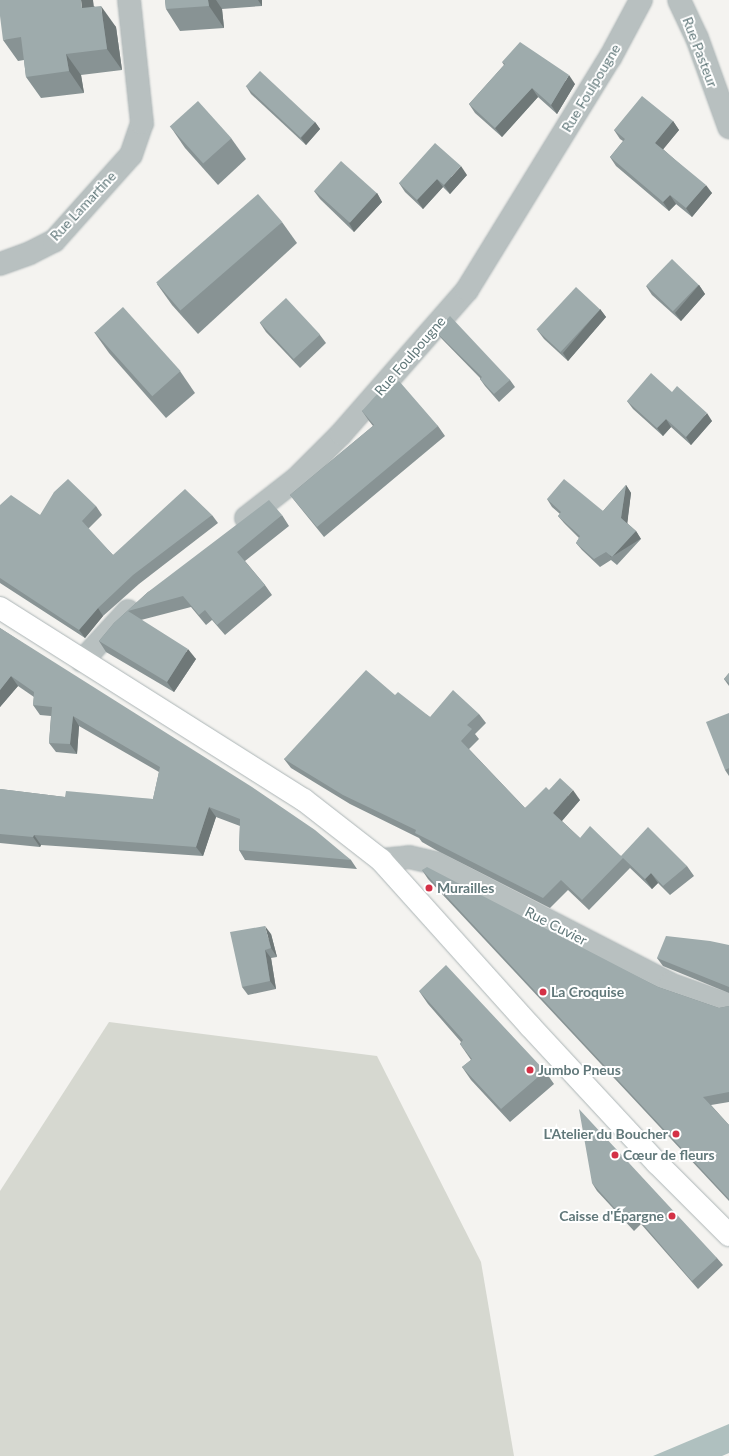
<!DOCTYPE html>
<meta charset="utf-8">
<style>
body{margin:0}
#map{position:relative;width:729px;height:1456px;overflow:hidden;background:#f4f3f0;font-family:Lato,sans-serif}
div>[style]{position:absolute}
.green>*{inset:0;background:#d6d8d0}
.water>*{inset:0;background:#afc0bf}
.roads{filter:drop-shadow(0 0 1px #abb4b5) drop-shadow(0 0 1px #abb4b5)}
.minor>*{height:22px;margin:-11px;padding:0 11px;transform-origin:11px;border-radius:11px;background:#b8c0c0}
.tertiary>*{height:22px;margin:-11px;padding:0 11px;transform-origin:11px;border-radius:11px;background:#b8c0c0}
.secondary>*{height:22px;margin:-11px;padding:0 11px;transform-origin:11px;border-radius:11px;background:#fff}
.wall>*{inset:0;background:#889394}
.shaded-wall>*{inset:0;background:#6f7878;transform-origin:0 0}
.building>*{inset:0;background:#9eabac;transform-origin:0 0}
.dots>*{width:11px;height:11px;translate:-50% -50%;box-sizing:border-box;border:2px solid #fff;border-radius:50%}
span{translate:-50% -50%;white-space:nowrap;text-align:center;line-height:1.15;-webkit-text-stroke:4px #fff;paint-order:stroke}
.street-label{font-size:14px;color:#61787a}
.poi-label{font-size:14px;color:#61787a;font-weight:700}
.left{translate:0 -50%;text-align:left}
.right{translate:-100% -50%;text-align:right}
</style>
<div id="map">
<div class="green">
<i style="clip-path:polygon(109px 1022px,377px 1056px,481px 1262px,514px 1456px,0 1456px,0 1191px)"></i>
</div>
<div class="water">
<i style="clip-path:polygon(729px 1424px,729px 1453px,722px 1456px,653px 1456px)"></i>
</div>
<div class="roads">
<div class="minor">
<i style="left:0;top:264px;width:32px;rotate:-20deg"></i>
<i style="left:30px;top:253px;width:27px;rotate:-27deg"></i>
<i style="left:54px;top:241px;width:115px;rotate:-48.2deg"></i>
<i style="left:131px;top:155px;width:34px;rotate:-71deg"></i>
<i style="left:142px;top:123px;width:124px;rotate:-96deg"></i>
<i style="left:246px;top:518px;width:63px;rotate:-38deg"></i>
<i style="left:296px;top:479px;width:64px;rotate:-45deg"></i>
<i style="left:341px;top:434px;width:191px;rotate:-48.8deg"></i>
<i style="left:467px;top:290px;width:273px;rotate:-58.4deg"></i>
<i style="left:610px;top:58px;width:66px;rotate:-61.9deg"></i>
<i style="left:82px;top:661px;width:68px;rotate:-47.4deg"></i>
<i style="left:381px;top:860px;width:28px;rotate:-6deg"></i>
<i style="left:409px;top:857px;width:28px;rotate:13deg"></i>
<i style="left:436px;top:863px;width:263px;rotate:27.3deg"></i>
<i style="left:670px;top:984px;width:63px;rotate:19.6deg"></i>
</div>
<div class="tertiary">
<i style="left:679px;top:0;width:42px;rotate:64.7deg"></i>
<i style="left:697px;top:38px;width:95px;rotate:70.2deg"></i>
</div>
<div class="secondary">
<i style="left:0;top:608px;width:360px;rotate:32.3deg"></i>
<i style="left:304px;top:800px;width:98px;rotate:37.9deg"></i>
<i style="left:381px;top:860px;width:223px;rotate:48.1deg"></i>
<i style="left:530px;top:1026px;width:187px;rotate:47.2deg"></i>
<i style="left:657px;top:1163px;width:102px;rotate:45deg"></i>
</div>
</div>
<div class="wall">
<i style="clip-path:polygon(165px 0,262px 0,262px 6px,222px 9px,224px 28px,180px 31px,166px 9px)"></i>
<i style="clip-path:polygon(94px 6px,116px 27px,122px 70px,81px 75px,84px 93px,41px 98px,26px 77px,24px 60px,18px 61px,3px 40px)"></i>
<i style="clip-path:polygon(502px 62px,575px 84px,557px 114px,538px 97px,502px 137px,475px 113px,469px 104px,504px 65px)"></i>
<i style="clip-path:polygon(246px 86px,315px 122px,320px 129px,306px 145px,251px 94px)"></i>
<i style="clip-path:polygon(673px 121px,679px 130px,663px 149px,712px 193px,692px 217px,676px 204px,669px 211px,616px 166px,610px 157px,623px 141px,620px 139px,614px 130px)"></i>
<i style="clip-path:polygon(170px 126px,231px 138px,246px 159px,218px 185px,185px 148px)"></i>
<i style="clip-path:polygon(467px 175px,450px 194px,443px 187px,423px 209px,405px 192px,399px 183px)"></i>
<i style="clip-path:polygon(314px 191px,377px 193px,382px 202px,354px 232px,320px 199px)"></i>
<i style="clip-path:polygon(282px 222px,297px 243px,198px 334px,172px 305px,157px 284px)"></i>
<i style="clip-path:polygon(699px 285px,705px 294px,681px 321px,652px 295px,646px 286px)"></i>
<i style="clip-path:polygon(600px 309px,606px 317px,568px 361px,544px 339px,538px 331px)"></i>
<i style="clip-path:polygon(260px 323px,320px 335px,326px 343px,300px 368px,266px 332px)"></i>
<i style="clip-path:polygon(94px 332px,180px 371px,195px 393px,166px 418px,109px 353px)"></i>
<i style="clip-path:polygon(436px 332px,510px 380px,515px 387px,499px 402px,485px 386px,480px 379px,480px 378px,442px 339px)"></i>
<i style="clip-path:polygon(672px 392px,712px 421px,691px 445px,671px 427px,663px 436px,633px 409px,627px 401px)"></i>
<i style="clip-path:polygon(382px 396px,438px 426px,445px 436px,324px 537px,298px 505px,290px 495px,373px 426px,369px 421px,362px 411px)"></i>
<i style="clip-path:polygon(626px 485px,631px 493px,627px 523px,636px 531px,641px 539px,617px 565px,611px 560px,600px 567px,582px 550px,576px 543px,579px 538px,564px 523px,558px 516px,560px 514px,552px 507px,547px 499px,603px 511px)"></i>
<i style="clip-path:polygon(0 505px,40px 515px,96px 506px,102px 515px,88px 529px,113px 555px,212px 515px,218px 523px,139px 584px,103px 616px,85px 638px,0 583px)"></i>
<i style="clip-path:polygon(282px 515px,289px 526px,245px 561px,265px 585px,272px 595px,225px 635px,212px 620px,206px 625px,191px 607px,141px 620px,196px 659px,174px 692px,106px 652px,99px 641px,114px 623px,148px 592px)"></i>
<i style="clip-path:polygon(0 628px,351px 860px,357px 869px,245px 860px,239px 850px,240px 826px,216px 817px,203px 856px,41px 845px,40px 847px,0 843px,0 789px,65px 797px,153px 799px,159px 772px,79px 726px,77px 754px,56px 752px,49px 743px,51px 716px,40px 715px,33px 705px,34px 697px,18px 686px,0 707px)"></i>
<i style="clip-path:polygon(729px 673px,729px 686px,724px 679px)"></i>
<i style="clip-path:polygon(395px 695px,430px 717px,479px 714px,486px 723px,475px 734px,479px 739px,469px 749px,525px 808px,549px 790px,580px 800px,562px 821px,580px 838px,621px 856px,687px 866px,694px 876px,670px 895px,658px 883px,652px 889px,630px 868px,589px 910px,568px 890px,550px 908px,436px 850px,422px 842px,419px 838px,350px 804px,291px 768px,284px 759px)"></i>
<i style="clip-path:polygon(729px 713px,729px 776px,725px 770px)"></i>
<i style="clip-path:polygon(422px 870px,658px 987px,719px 1008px,729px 1006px,729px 1102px,711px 1105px,729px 1125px,729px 1201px,428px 879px)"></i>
<i style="clip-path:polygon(271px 934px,277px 957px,271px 958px,276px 989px,248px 995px,242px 987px)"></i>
<i style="clip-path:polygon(729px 945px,729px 993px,663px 966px,657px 958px)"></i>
<i style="clip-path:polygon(419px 991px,545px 1071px,554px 1084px,510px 1122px,471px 1080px,462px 1067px,471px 1060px,460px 1044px,461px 1042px,428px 1004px)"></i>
<i style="clip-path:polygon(592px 1183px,717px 1258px,723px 1265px,698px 1289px,641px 1224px,634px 1231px,597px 1191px)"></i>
</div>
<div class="shaded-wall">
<i style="clip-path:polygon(81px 0,93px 0,97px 29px,82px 8px)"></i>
<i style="clip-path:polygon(208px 0,216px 0,222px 9px,224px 28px,209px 6px)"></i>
<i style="clip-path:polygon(258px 0,262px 0,262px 6px)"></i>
<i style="clip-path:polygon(101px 6px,116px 27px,122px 70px,107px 49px)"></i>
<i style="clip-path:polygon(66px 54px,81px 75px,84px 93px,69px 71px)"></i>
<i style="clip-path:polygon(569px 75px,575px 84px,557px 114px,551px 105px)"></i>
<i style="clip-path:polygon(532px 88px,538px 97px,502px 137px,495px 128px)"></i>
<i style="clip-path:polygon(673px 121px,679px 130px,661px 152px,655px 143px)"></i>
<i style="clip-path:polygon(315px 122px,320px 129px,306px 145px,301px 138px)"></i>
<i style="clip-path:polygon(461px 166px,467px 175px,450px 194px,444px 185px)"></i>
<i style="clip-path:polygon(437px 179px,443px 187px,423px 209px,417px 200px)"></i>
<i style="clip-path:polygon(706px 185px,712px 193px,692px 217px,686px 208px)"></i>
<i style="clip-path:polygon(377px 193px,382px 202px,354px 232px,349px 223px)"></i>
<i style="clip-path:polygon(670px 195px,676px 204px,669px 211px,663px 202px)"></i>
<i style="clip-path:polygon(699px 285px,705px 294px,681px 321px,675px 313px)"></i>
<i style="clip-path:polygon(600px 309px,606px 317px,568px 361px,563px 353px)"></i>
<i style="clip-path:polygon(707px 413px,712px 421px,691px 445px,686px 437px)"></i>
<i style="clip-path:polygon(666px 419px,671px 427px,663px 436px,657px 428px)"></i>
<i style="clip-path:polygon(626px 485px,631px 493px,627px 526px,621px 518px)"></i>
<i style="left:636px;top:531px;width:9px;height:35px;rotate:58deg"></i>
<i style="clip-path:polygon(98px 608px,103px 616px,85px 638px,79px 630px)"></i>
<i style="clip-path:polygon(188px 649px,196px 659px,174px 692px,167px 682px)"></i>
<i style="clip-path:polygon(11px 676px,18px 686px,0 707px,0 690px)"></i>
<i style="clip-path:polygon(73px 716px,79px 726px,77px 754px,70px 744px)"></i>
<i style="clip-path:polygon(573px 790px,580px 800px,560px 823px,553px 813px)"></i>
<i style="clip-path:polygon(209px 807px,216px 817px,203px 856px,196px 847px)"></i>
<i style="clip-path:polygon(34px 835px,41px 845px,40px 847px,33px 837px)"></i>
<i style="clip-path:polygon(651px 873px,658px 883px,652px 889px,645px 879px)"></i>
<i style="clip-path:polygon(265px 926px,271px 934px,277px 957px,271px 948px)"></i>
<i style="clip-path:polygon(265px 950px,271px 958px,276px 989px,270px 981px)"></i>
</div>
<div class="building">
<i style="clip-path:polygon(0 0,81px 0,82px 8px,101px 6px,107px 49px,66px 54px,69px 71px,26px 77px,21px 37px,3px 40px,0 16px)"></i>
<i style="clip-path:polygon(165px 0,208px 0,209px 6px,166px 9px)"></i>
<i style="clip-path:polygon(520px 42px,569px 75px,551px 105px,532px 88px,495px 128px,469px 104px,505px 64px,502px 62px)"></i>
<i style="left:260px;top:71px;width:75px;height:21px;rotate:43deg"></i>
<i style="clip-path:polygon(642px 96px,673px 121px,655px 143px,706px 185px,686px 208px,670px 195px,663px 202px,610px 157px,625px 139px,614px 130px)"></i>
<i style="left:198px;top:101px;width:50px;height:38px;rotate:48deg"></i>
<i style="clip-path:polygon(435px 143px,461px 166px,444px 185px,437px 179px,417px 200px,399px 183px)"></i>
<i style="left:341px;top:161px;width:48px;height:40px;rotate:42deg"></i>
<i style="left:258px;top:194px;width:37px;height:135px;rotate:49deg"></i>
<i style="left:672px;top:259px;width:37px;height:37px;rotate:44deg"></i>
<i style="left:576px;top:287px;width:33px;height:58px;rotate:43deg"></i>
<i style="left:286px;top:298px;width:50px;height:36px;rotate:47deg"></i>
<i style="left:123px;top:307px;width:86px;height:38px;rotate:48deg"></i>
<i style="clip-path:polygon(450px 316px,510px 380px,494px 394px,480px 379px,482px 377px,436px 332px)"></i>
<i style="clip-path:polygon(651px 373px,672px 392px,677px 386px,707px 413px,686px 437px,666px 419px,657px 428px,627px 401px)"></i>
<i style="clip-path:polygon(399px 381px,438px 426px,317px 527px,290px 495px,374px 425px,362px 411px,379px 392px,382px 396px)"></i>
<i style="clip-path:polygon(68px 479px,96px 506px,82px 521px,113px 555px,185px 489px,212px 515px,133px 575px,98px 608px,79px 630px,0 578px,0 505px,11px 495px,40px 515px,54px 492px)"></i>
<i style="clip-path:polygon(564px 479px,603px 511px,626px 485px,621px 518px,636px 531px,612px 557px,606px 552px,594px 559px,576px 543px,580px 536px,558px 516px,561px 512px,547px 499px)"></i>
<i style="clip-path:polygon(269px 500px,282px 515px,237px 552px,265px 585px,217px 625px,205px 610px,199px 615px,183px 596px,128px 611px,188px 649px,167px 682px,99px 641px,114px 623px,148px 592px)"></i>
<i style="clip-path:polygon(0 628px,252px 787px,315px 830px,351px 860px,239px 850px,240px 819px,209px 807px,196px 847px,34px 835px,33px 837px,0 834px,0 789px,65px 797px,66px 791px,153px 799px,160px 767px,73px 716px,70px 744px,49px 743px,52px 707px,33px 705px,34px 692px,11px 676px,0 690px)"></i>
<i style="clip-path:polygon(366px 670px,395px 695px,398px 692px,430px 717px,453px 690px,479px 714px,467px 725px,472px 729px,461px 741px,525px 808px,546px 787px,549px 790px,560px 778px,573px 790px,553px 813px,580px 838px,590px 826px,621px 856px,648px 827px,687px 866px,663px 886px,651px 873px,645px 879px,623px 858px,582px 900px,561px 880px,543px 898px,429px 840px,415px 833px,416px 830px,343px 795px,284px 759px)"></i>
<i style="clip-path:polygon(729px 673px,729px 683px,724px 679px)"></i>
<i style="clip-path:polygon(729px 713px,729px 768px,725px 770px,706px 722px)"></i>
<i style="clip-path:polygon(427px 867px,658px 987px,719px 1008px,729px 1006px,729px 1092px,703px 1097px,729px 1125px,729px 1199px,422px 870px)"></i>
<i style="clip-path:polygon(265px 926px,271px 948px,265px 950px,270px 981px,242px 987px,230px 932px)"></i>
<i style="clip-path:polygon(666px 936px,710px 941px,729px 945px,729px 987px,657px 958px)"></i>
<i style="clip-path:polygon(446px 965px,545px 1071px,501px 1109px,462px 1067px,472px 1059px,460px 1044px,463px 1040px,419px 991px)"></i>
<i style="clip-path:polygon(579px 1109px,717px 1258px,692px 1281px,636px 1216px,628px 1223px,592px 1183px)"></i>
</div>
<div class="dots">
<i style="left:429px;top:888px;background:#d43146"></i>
<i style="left:543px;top:992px;background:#d43146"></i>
<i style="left:530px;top:1070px;background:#d43146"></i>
<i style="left:676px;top:1134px;background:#d43146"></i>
<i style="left:615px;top:1155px;background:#d43146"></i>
<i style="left:672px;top:1216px;background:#d43146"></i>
</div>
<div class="street-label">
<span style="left:700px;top:52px;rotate:69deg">Rue Pasteur</span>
<span style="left:591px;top:88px;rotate:-59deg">Rue Foulpougne</span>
<span style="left:83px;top:206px;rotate:-47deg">Rue Lamartine</span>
<span style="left:410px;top:356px;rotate:-49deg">Rue Foulpougne</span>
<span style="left:556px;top:926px;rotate:27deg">Rue Cuvier</span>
</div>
<div class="poi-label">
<span class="left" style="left:437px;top:888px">Murailles</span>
<span class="left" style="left:551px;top:992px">La Croquise</span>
<span class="left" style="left:538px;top:1070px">Jumbo Pneus</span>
<span class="right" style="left:668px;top:1134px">L'Atelier du Boucher</span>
<span class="left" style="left:623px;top:1155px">Cœur de fleurs</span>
<span class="right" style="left:664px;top:1216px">Caisse d'Épargne</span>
</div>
</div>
